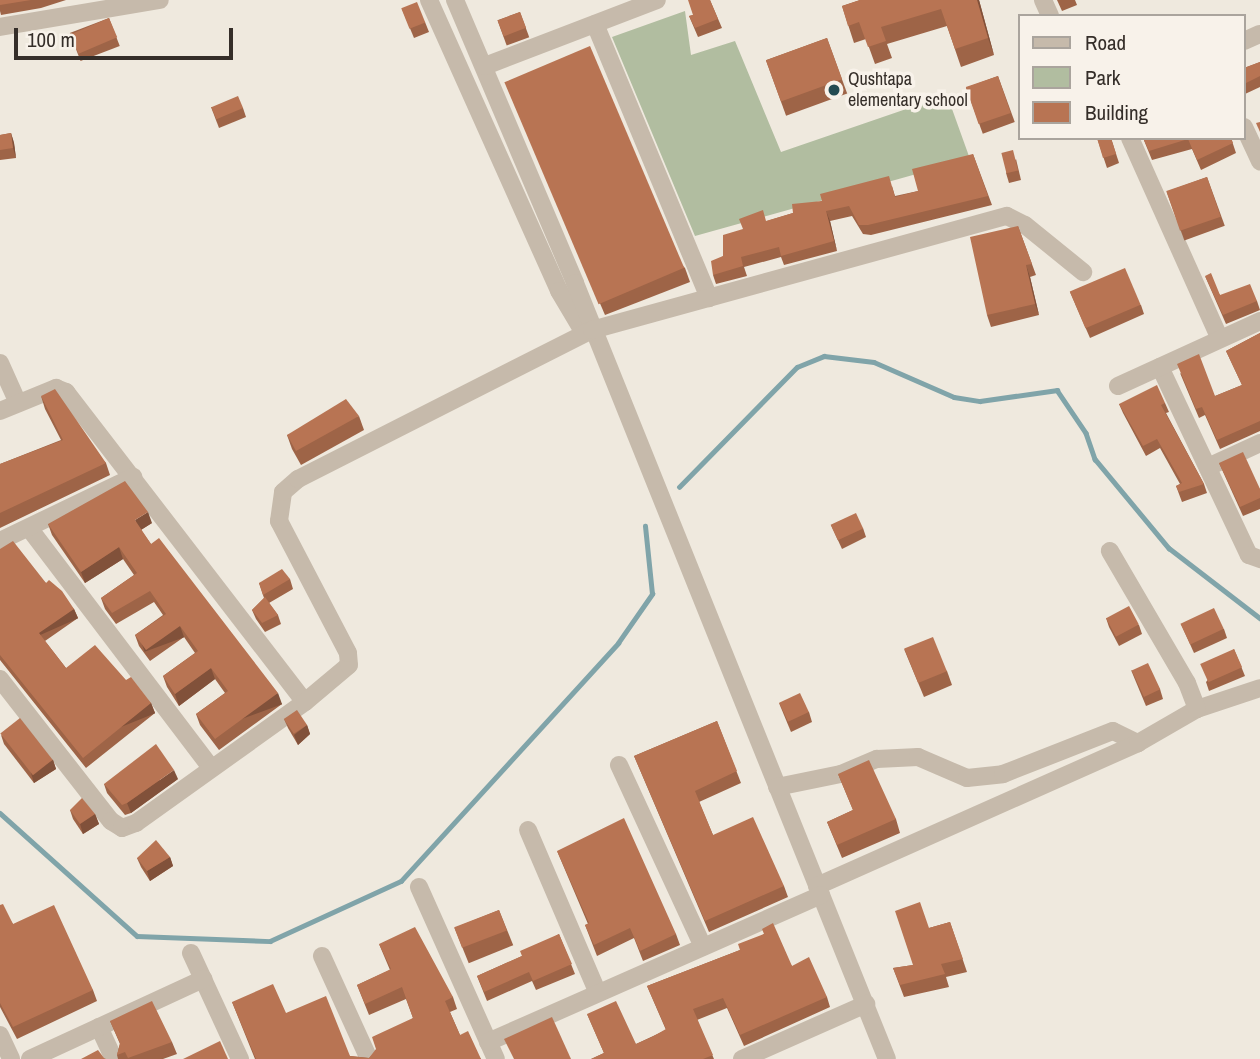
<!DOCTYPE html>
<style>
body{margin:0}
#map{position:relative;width:1260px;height:1059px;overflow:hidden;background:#efe9de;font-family:"Archivo Narrow",sans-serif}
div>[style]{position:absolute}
.green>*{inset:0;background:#b1bda0}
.stream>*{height:4.5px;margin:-2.25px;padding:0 2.25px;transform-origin:2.25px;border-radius:2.25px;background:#80a4a9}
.minor>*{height:18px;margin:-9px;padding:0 9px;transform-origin:9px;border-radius:9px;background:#c6baab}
.wall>*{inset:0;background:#9e6447;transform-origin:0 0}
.shaded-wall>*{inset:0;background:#81513a;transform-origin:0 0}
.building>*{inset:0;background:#b87453;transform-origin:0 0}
.dots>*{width:19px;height:19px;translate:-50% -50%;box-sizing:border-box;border:4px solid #f8f2ea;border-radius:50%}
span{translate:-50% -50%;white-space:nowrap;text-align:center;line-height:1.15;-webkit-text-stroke:7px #f8f2ea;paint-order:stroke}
.poi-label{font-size:18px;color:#352e29}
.left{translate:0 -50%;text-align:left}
.legend{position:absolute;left:1018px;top:14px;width:228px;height:126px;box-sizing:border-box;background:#f8f2ea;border:2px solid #aaa49d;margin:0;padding:9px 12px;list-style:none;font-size:21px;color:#352e29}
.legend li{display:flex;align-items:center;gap:14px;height:35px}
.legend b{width:35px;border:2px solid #aaa49d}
.scale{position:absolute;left:14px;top:28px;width:219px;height:32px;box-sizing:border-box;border:4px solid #352e29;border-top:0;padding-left:9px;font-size:21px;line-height:24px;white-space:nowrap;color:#352e29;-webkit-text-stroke:5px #f8f2ea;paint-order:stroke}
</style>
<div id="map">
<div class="green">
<i style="clip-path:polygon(685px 11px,691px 55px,735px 41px,781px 152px,947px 95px,970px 159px,695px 236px,612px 37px)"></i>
</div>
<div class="stream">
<i style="left:679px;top:487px;width:168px;rotate:-45.5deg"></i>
<i style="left:797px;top:367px;width:29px;rotate:-22deg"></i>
<i style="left:824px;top:356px;width:50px;rotate:6.8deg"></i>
<i style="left:874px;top:362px;width:87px;rotate:23.6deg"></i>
<i style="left:954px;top:397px;width:26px;rotate:9deg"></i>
<i style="left:980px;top:401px;width:78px;rotate:-8.1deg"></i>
<i style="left:1057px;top:390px;width:52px;rotate:56deg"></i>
<i style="left:1086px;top:433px;width:28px;rotate:71deg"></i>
<i style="left:1095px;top:459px;width:116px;rotate:50.3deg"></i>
<i style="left:1169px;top:548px;width:115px;rotate:37.6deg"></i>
<i style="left:0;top:813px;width:184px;rotate:41.9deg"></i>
<i style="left:137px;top:936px;width:133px;rotate:2.2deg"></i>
<i style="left:270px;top:941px;width:144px;rotate:-24.6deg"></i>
<i style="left:401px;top:881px;width:322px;rotate:-47.6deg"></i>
<i style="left:618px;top:643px;width:60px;rotate:-55.2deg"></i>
<i style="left:652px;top:594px;width:68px;rotate:-95.9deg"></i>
</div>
<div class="minor">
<i style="left:429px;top:0;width:319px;rotate:65.9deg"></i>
<i style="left:559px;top:291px;width:49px;rotate:59.2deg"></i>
<i style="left:455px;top:0;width:307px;rotate:67deg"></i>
<i style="left:575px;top:283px;width:836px;rotate:68.1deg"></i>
<i style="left:1043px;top:0;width:17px;rotate:66deg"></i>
<i style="left:595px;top:24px;width:297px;rotate:67.4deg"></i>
<i style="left:0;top:27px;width:162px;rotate:-9.6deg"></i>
<i style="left:1244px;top:41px;width:17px;rotate:-24deg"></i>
<i style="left:485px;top:66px;width:184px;rotate:-21deg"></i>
<i style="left:1244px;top:127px;width:38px;rotate:65deg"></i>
<i style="left:1130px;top:138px;width:220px;rotate:65.9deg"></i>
<i style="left:0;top:363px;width:44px;rotate:65.8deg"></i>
<i style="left:1160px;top:367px;width:208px;rotate:64.7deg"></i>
<i style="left:1249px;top:555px;width:12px;rotate:20deg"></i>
<i style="left:1118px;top:386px;width:156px;rotate:-24.6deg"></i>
<i style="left:0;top:411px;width:61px;rotate:-22.3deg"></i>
<i style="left:56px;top:388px;width:11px;rotate:22deg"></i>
<i style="left:66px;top:392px;width:391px;rotate:52.4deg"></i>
<i style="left:1208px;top:467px;width:57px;rotate:-24.8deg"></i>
<i style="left:29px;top:528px;width:301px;rotate:52.8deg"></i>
<i style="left:0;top:541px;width:148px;rotate:-25.7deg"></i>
<i style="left:0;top:679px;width:180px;rotate:52deg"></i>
<i style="left:111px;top:821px;width:13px;rotate:32deg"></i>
<i style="left:122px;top:828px;width:15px;rotate:-20deg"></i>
<i style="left:136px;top:823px;width:208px;rotate:-35.6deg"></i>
<i style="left:305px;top:702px;width:57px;rotate:-40.1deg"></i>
<i style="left:349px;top:665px;width:12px;rotate:-95deg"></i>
<i style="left:348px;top:653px;width:149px;rotate:-117.6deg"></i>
<i style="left:279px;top:521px;width:29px;rotate:-82deg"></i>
<i style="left:283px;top:492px;width:20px;rotate:-41deg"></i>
<i style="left:298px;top:479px;width:330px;rotate:-26.9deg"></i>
<i style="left:592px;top:330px;width:430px;rotate:-15.4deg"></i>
<i style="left:1007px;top:216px;width:20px;rotate:27deg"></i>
<i style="left:1025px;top:225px;width:75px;rotate:39deg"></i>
<i style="left:1197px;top:709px;width:66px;rotate:-18.4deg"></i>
<i style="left:619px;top:765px;width:200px;rotate:65.2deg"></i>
<i style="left:777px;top:787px;width:65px;rotate:-11.5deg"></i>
<i style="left:841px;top:774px;width:39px;rotate:-23deg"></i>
<i style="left:877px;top:759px;width:41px;rotate:-2.8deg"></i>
<i style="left:918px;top:757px;width:53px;rotate:23.2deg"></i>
<i style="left:967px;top:778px;width:36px;rotate:-6deg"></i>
<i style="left:1003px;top:774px;width:118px;rotate:-21.4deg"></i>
<i style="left:1113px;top:731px;width:28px;rotate:26deg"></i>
<i style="left:528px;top:830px;width:177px;rotate:66.8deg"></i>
<i style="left:817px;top:886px;width:351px;rotate:-24deg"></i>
<i style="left:1138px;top:743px;width:68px;rotate:-30deg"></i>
<i style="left:1197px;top:709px;width:28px;rotate:-111deg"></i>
<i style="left:1187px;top:683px;width:153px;rotate:-120.3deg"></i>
<i style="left:419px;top:887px;width:188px;rotate:65.9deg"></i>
<i style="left:191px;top:953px;width:117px;rotate:65.2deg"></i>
<i style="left:322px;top:956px;width:113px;rotate:65.5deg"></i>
<i style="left:99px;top:1027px;width:35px;rotate:65deg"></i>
<i style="left:0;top:1035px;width:26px;rotate:65deg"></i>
<i style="left:488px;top:1042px;width:364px;rotate:-23.8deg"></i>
<i style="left:30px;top:1059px;width:191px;rotate:-24.8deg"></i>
<i style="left:742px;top:1059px;width:136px;rotate:-23.9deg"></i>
</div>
<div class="wall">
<i style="clip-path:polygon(0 0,66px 0,41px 8px,1px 15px,0 11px)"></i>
<i style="clip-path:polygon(710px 0,722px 28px,698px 37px,689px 16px,693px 15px)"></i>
<i style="clip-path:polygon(860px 0,979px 0,994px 55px,961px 67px,947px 26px,887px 44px,892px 58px,875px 64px,866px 39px,854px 43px,842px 6px)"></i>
<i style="clip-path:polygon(1057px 0,1075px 0,1077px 5px,1062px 11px)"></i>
<i style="clip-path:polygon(402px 9px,425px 22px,429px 32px,414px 38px)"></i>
<i style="left:520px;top:12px;width:27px;height:24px;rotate:70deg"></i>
<i style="left:109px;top:18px;width:30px;height:42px;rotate:69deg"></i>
<i style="left:827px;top:38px;width:59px;height:65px;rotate:70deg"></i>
<i style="clip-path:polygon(1260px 62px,1260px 87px,1245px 94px,1244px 68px)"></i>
<i style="left:998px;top:76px;width:49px;height:34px;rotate:70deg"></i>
<i style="clip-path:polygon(507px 87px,685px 268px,690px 282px,605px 315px)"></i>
<i style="clip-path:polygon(211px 107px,243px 108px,246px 117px,219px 128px)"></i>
<i style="clip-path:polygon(11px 133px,14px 143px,16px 158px,0 160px,0 135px)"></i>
<i style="clip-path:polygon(1097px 138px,1111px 138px,1119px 163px,1107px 168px)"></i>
<i style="clip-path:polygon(1143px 138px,1231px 138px,1236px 153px,1201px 170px,1192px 149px,1152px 160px)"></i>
<i style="clip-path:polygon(973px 154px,992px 205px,871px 235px,863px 234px,852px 216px,830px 221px,837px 251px,784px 265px,781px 257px,744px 267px,747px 276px,716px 284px,713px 275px,723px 256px,767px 221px,793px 213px,822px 201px,892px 186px,895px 196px,918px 191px)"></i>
<i style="clip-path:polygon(1016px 159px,1021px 180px,1009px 183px,1006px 173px)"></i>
<i style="left:1207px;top:177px;width:52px;height:43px;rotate:70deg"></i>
<i style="clip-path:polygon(1018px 226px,1036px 275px,1030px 277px,1039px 315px,991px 327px,987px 315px)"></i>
<i style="clip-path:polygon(1205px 276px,1220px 295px,1257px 301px,1260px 310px,1226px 324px)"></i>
<i style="clip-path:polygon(1070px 292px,1141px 305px,1144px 314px,1090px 338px)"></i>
<i style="clip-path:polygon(1260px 333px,1260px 431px,1220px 449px,1205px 415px,1199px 418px,1180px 373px,1215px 396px,1242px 385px,1226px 351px)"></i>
<i style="clip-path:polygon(41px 396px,106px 463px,110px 475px,0 528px,0 464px,61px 440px,45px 409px)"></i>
<i style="clip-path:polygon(1165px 403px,1169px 412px,1166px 413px,1204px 484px,1207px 493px,1182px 502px,1176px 486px,1180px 484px,1160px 448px,1146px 456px,1123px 413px,1119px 404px)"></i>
<i style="clip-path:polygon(359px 416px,364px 430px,301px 465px,292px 449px,287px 435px)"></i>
<i style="clip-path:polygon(1219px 463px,1260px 489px,1260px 509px,1243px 516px)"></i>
<i style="clip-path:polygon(152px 523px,141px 530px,151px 544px,282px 704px,219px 750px,200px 725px,196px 714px,225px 693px,215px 679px,179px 706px,167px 687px,163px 676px,195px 653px,184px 637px,150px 661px,139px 646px,135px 635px,163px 615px,154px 602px,116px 624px,105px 609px,101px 598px,134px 575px,123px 559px,85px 583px,52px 535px,48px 524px)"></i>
<i style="clip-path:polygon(831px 525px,863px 528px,866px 537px,842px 549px)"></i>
<i style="clip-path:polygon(0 549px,46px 583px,74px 609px,78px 618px,45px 641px,66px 668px,126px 680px,151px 703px,155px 713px,86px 768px,0 660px)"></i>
<i style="clip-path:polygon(290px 579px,293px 589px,269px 603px,278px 615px,281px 624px,265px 632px,256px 619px,252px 610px,264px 598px,259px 583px)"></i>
<i style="clip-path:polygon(1106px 618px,1139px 625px,1142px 634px,1119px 646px,1109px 627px)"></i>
<i style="clip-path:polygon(1181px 624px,1224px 629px,1227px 638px,1194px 653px)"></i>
<i style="clip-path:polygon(904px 649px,947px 671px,952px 685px,924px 697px)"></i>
<i style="clip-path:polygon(1234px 649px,1245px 676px,1209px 691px,1206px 682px)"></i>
<i style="clip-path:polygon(1131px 670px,1160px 689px,1163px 699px,1146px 706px)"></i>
<i style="clip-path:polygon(779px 703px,809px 712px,812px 722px,791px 732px)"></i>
<i style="clip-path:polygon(284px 719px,307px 725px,310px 734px,298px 745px,288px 728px)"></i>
<i style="clip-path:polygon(717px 721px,741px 783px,699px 802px,713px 835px,784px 886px,788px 897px,709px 932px,634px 756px)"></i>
<i style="clip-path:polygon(1px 735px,53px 760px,56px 769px,34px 783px,4px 744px)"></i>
<i style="clip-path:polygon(838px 774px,896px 819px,900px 833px,842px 858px,827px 822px,853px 810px)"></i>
<i style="clip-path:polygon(178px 779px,131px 813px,125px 815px,107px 793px,104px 784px)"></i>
<i style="clip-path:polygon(70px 810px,95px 814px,99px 824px,83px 834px,73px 819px)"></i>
<i style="clip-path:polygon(557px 851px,676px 934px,680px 945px,643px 961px,634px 938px,597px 956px,585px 925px,588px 924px)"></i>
<i style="clip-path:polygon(170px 857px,173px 866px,150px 881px,141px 867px,137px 858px)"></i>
<i style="clip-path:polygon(0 905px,13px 924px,93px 990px,97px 1001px,17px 1039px,0 1007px)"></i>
<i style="left:499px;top:910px;width:38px;height:48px;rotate:68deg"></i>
<i style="clip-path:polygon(950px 922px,967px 972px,946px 977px,949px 987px,904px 997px,893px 968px,913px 965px,929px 928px)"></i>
<i style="clip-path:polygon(559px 934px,575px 974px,536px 990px,532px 981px,487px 1001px,477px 976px,522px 956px)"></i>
<i style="clip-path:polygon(764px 934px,792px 966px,827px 997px,830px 1007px,744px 1046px,727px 1008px,697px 1020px,714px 1059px,591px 1059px,604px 1053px,587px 1014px,636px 1044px,666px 1030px,647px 986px,740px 950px)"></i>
<i style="clip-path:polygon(379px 944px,453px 997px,457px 1009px,450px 1012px,460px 1035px,481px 1059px,255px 1059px,232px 1002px,286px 1013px,350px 1056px,369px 1058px,413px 1018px,406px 999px,369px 1015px,357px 985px,390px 970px)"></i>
<i style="clip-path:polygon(110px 1021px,172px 1042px,177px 1054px,163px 1059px,118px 1059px,117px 1055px,120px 1044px)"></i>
</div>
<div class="shaded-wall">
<i style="clip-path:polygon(977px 0,979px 0,994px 55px,988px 38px)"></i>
<i style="clip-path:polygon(11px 133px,14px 143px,16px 158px,13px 148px)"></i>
<i style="clip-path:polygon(826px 211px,830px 221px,837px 251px,834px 241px)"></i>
<i style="clip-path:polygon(1026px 265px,1030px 277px,1039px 315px,1035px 304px)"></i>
<i style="clip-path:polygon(148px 512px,152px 523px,139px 531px,135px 520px)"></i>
<i style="clip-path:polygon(119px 547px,123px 559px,85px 583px,81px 572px)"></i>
<i style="left:74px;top:609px;width:10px;height:42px;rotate:66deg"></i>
<i style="left:180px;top:626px;width:12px;height:42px;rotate:70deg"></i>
<i style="clip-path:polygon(211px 668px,215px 679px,179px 706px,175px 694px)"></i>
<i style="left:278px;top:693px;width:12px;height:78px;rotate:70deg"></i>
<i style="left:151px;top:703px;width:11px;height:87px;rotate:68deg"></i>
<i style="clip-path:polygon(307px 725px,310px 734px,298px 745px,294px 735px)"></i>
<i style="clip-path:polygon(53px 760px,56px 769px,34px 783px,31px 773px)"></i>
<i style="clip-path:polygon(174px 770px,178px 779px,131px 813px,127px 803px)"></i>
<i style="clip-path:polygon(95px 814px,99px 824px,83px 834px,80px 824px)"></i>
<i style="clip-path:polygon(170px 857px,173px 866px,150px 881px,147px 871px)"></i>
</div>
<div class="building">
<i style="clip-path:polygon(0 0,31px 0,0 5px)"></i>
<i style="clip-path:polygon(688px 0,710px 0,718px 19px,695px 28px,689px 16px,693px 15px)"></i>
<i style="clip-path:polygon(860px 0,977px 0,988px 38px,955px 49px,941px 9px,881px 27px,886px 41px,868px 47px,859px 22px,848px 26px,842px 6px)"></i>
<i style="left:417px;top:2px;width:22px;height:17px;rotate:68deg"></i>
<i style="left:520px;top:12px;width:17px;height:24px;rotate:69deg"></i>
<i style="left:109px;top:18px;width:21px;height:42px;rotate:67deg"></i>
<i style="left:827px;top:38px;width:44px;height:65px;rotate:70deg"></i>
<i style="left:590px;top:46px;width:241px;height:93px;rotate:67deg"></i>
<i style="clip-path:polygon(1260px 62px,1260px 76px,1244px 84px,1244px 68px)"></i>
<i style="left:998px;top:76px;width:39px;height:34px;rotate:71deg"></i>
<i style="left:238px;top:96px;width:13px;height:29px;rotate:67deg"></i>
<i style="clip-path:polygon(1260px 122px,1260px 132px,1256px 123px)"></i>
<i style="clip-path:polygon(11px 133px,13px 148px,0 150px,0 135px)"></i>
<i style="clip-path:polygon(1097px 138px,1111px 138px,1116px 154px,1103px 158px)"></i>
<i style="clip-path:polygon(1143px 138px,1231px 138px,1233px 143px,1197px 160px,1188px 139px,1149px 151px)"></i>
<i style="left:1013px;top:150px;width:21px;height:12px;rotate:76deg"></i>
<i style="clip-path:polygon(973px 154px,988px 196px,868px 225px,859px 225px,849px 206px,826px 211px,834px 241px,781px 256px,779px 247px,741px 257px,743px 266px,713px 275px,711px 261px,723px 256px,723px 235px,743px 229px,739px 219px,763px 210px,766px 221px,793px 213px,792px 204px,822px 201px,820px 194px,889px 176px,895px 197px,918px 191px,912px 169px)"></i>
<i style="left:1207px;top:177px;width:42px;height:43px;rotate:71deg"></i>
<i style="clip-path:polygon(1018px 226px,1032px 264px,1026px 265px,1035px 304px,987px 315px,970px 237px)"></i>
<i style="left:1125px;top:268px;width:40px;height:60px;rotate:67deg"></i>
<i style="clip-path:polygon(1211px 273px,1220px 295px,1250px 284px,1257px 301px,1223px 315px,1205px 276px)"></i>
<i style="clip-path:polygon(1260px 333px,1260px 421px,1217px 440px,1202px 407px,1196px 409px,1177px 364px,1199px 354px,1215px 396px,1242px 385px,1226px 351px)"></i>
<i style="clip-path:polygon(1157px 385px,1165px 403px,1161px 405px,1204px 484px,1179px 492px,1176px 486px,1182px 483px,1157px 439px,1143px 446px,1119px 404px)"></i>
<i style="clip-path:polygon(55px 389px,106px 463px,0 513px,0 464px,63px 440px,41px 396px)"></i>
<i style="clip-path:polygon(346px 399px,359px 416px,296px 451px,287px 435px)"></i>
<i style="clip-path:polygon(1243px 452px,1260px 489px,1260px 498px,1240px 507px,1219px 463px)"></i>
<i style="clip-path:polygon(125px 481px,148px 512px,135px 520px,151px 544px,159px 538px,278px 693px,215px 739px,196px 714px,228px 691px,211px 668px,175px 694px,163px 676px,198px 651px,180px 626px,146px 650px,135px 635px,166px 614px,150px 591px,112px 613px,101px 598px,137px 573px,119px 547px,81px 572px,48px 524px)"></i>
<i style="left:856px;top:513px;width:17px;height:28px;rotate:65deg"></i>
<i style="clip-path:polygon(13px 541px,46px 583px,49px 580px,62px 591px,74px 609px,39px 633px,66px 668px,95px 645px,126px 680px,131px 677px,151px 703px,83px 758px,0 655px,0 549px)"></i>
<i style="clip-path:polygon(282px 569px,290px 579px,263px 595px,259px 583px)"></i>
<i style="clip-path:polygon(265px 597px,278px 615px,262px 623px,252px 610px)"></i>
<i style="left:1129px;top:606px;width:21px;height:26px;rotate:62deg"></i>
<i style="left:1214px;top:608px;width:23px;height:37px;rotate:65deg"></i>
<i style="left:933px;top:637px;width:37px;height:31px;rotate:68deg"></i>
<i style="left:1234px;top:649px;width:20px;height:37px;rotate:66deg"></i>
<i style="left:1148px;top:663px;width:29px;height:18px;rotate:65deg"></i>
<i style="left:800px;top:693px;width:21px;height:23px;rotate:65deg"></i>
<i style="left:297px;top:710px;width:18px;height:16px;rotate:56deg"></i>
<i style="left:20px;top:718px;width:53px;height:25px;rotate:52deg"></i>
<i style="clip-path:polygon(717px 721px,737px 771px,695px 791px,713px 835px,753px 817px,784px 886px,705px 921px,634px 756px)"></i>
<i style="clip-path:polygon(156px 744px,174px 770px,127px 803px,122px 805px,104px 784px)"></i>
<i style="clip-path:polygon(869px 760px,896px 819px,837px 845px,827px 822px,853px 810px,838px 774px)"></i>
<i style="clip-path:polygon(82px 798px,95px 814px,80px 824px,70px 810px)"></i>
<i style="clip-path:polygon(624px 818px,676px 934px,640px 951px,630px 928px,594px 945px,585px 925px,589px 923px,557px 851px)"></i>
<i style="clip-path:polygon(156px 840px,170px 857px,147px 871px,137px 858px)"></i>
<i style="clip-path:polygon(920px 902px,929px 928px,950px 922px,963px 959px,941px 964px,945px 974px,900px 985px,893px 968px,913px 965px,895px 911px)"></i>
<i style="clip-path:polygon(3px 904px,13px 924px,54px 905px,93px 990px,13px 1027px,0 1003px,0 905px)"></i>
<i style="left:499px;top:910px;width:22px;height:48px;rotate:69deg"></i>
<i style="clip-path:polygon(773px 923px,792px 966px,809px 957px,827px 997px,740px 1035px,723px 998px,693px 1009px,713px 1055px,703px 1059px,591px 1059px,604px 1053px,587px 1014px,616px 1001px,636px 1044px,652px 1037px,666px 1029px,647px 986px,740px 950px,738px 944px,764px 934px,762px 929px)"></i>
<i style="clip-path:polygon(415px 927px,453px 997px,445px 1001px,460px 1035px,468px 1031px,481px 1059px,256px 1059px,232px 1002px,273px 984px,286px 1013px,326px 996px,350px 1056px,369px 1058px,376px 1049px,372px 1037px,413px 1018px,402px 987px,365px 1004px,357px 985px,391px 969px,379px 944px)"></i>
<i style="clip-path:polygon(559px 934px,572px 964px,533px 981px,529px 972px,484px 992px,477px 976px,522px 956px,520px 951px)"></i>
<i style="clip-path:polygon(152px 1001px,172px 1042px,128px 1058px,125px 1052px,117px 1055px,120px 1043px,110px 1021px)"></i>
<i style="clip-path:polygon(552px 1017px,571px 1059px,514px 1059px,504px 1039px)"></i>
<i style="clip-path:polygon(220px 1041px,228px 1059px,183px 1059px)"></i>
<i style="clip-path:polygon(98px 1050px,104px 1058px,106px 1059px,81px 1059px)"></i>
</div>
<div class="dots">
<i style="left:834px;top:90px;background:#244b52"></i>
</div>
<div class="poi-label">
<span class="left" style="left:848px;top:90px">Qushtapa<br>elementary school</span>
</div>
<ul class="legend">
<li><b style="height:9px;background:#c6baab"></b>Road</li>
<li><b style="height:19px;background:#b1bda0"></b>Park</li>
<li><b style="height:19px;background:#b87453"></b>Building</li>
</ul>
<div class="scale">100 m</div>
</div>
